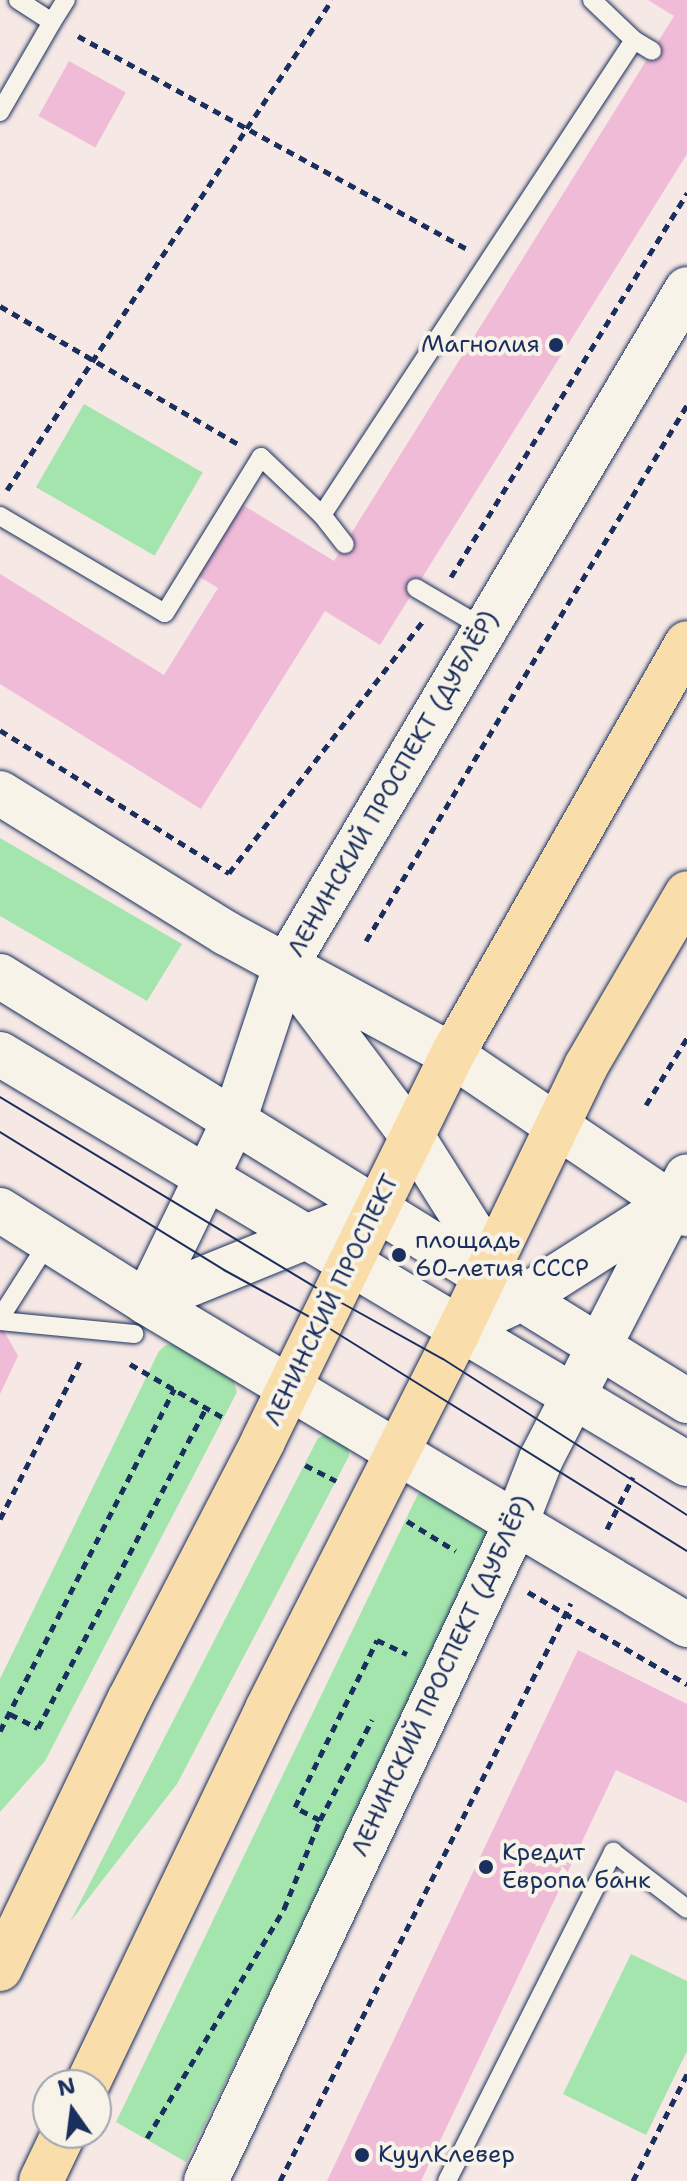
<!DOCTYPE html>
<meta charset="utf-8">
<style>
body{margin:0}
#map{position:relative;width:687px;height:2181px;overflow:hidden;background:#f6e8e5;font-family:"Shantell Sans",sans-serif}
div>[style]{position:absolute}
.green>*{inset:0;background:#a4e4ad;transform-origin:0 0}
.building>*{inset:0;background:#f0bbd7;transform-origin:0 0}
.path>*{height:5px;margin-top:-2.5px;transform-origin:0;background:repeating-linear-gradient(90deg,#1b2f5e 0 8px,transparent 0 14px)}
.roads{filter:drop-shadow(0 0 2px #1b2f5e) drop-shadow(0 0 2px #1b2f5e)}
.service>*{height:18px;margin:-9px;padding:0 9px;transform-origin:9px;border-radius:9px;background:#f7f3e8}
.tertiary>*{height:44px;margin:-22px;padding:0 22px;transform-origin:22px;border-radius:22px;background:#f7f3e8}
.secondary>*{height:44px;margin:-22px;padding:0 22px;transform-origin:22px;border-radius:22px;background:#f7f3e8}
.primary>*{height:44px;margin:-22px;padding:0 22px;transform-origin:22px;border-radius:22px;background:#f9deab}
.tram>*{height:2px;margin:-1px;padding:0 1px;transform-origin:1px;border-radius:1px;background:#1b2f5e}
.dots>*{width:22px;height:22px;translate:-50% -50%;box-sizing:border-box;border:4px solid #f7f3e8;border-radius:50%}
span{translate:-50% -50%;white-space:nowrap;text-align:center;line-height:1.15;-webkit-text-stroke:8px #f7f3e8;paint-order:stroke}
.poi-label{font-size:24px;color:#1b2f5e}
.right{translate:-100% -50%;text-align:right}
.left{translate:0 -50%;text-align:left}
.street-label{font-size:24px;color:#1b2f5e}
.north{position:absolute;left:32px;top:2069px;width:80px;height:80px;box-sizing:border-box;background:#f7f3e8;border:2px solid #9fa5b1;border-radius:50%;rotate:346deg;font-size:22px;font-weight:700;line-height:32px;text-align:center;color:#1b2f5e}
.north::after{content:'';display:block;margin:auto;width:28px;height:36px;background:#1b2f5e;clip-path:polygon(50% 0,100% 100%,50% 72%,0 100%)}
</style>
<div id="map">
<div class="green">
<i style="left:84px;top:404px;width:137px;height:96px;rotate:30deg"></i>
<i style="clip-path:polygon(0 838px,182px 944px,147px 1001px,0 916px)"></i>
<i style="clip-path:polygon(181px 1343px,232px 1376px,237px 1392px,45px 1761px,0 1812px,0 1679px,159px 1351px,166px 1345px)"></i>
<i style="clip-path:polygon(328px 1434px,349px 1448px,349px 1456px,177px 1784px,70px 1922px,318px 1438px)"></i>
<i style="clip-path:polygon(444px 1487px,499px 1529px,186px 2162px,116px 2122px,418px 1494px)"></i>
<i style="clip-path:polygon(631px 1954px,687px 1981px,687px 2051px,646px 2135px,563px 2094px)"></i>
</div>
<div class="building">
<i style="clip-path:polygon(648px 0,687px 0,687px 154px,380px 645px,325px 611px,201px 809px,0 684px,0 574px,164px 675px,218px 588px,198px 576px,243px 505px,334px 561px,674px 16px)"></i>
<i style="left:69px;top:61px;width:65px;height:63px;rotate:29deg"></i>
<i style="clip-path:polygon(0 1324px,18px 1356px,0 1394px)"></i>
<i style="clip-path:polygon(578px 1650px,687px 1704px,687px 1803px,616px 1770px,421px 2181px,327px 2181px)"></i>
</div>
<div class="path">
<i style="left:78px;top:36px;width:442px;rotate:28.7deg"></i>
<i style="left:0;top:306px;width:275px;rotate:30.1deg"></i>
<i style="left:7px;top:490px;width:588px;rotate:-56.45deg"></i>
<i style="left:451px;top:577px;width:451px;rotate:-58.4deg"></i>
<i style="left:0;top:730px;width:270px;rotate:32deg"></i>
<i style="left:229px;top:873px;width:317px;rotate:-52.4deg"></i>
<i style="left:366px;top:941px;width:625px;rotate:-59.08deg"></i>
<i style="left:646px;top:1105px;width:79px;rotate:-58.5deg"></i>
<i style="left:130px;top:1364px;width:108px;rotate:29.9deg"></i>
<i style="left:305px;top:1465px;width:35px;rotate:27deg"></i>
<i style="left:0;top:1519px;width:179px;rotate:-63.1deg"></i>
<i style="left:407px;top:1521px;width:57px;rotate:31.5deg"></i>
<i style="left:607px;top:1529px;width:58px;rotate:-63.4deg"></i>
<i style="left:528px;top:1592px;width:184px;rotate:30.1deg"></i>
<i style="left:10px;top:1714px;width:31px;rotate:27deg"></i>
<i style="left:38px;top:1728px;width:361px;rotate:-62.3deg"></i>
<i style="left:0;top:1731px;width:384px;rotate:-63deg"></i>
<i style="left:320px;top:1820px;width:28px;rotate:-153deg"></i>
<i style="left:295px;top:1807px;width:186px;rotate:-63.8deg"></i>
<i style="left:377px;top:1640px;width:33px;rotate:25deg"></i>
<i style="left:147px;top:2138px;width:267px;rotate:-59.1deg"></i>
<i style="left:284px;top:1909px;width:96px;rotate:-68deg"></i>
<i style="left:320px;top:1820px;width:113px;rotate:-62.5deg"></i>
<i style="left:280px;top:2181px;width:647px;rotate:-63.28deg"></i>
<i style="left:633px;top:2181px;width:120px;rotate:-63.2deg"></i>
</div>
<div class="roads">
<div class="service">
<i style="left:18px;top:0;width:40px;rotate:32.9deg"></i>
<i style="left:52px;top:22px;width:26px;rotate:-58deg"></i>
<i style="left:634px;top:40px;width:21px;rotate:31deg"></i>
<i style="left:0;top:112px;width:104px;rotate:-60deg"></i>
<i style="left:322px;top:515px;width:37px;rotate:52deg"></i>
<i style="left:0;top:516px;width:191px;rotate:30.5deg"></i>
<i style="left:165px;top:613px;width:183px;rotate:-58.4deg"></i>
<i style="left:261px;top:457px;width:84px;rotate:43.6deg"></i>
<i style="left:322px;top:515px;width:568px;rotate:-56.7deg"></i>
<i style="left:634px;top:40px;width:58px;rotate:-136.4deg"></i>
<i style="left:416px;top:588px;width:79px;rotate:30.5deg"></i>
<i style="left:0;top:1318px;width:91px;rotate:-57.5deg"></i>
<i style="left:0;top:1321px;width:135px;rotate:5.5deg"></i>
<i style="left:447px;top:2181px;width:369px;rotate:-63.2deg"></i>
<i style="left:613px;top:1852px;width:93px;rotate:37.6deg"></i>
</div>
<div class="tertiary">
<i style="left:0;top:793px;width:266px;rotate:31.8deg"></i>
<i style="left:226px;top:933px;width:257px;rotate:28.4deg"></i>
<i style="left:452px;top:1055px;width:284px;rotate:34.1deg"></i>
<i style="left:291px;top:975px;width:201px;rotate:53.1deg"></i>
<i style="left:412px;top:1136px;width:111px;rotate:57.9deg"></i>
<i style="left:471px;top:1230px;width:48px;rotate:73.1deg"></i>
<i style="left:0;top:1210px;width:173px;rotate:32.2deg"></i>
<i style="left:146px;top:1302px;width:630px;rotate:30.84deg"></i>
<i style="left:146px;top:1302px;width:201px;rotate:-64.1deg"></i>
<i style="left:234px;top:1121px;width:162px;rotate:-71.7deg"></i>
<i style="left:285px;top:967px;width:788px;rotate:-59.34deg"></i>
<i style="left:146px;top:1302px;width:247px;rotate:-22.1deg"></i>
<i style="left:460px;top:1328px;width:68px;rotate:-25.4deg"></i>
<i style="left:521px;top:1299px;width:177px;rotate:-32.5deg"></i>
<i style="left:206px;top:2181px;width:727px;rotate:-64.77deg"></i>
<i style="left:516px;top:1523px;width:69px;rotate:-68.7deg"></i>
<i style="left:541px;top:1459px;width:318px;rotate:-62.7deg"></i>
</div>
<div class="secondary">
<i style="left:0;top:976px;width:808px;rotate:31.74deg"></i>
<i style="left:0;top:1054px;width:800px;rotate:30.83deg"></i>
</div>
<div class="primary">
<i style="left:0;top:1969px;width:298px;rotate:-64.4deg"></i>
<i style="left:129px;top:1700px;width:292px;rotate:-62.6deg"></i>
<i style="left:263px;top:1441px;width:430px;rotate:-63.9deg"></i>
<i style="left:452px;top:1055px;width:474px;rotate:-60.3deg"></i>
<i style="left:87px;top:2085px;width:417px;rotate:-64.4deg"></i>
<i style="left:267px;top:1709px;width:427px;rotate:-63.1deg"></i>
<i style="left:460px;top:1328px;width:291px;rotate:-64.3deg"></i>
<i style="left:586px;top:1066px;width:200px;rotate:-59.7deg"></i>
<i style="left:41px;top:2181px;width:53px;rotate:-64.4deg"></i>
</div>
</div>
<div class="tram">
<i style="left:0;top:1097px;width:387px;rotate:31.1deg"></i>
<i style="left:331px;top:1297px;width:128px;rotate:29deg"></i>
<i style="left:443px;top:1359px;width:290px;rotate:32.6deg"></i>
<i style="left:0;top:1132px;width:263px;rotate:31.6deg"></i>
<i style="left:224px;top:1270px;width:108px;rotate:28.7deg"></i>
<i style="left:319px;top:1322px;width:433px;rotate:31.9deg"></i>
</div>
<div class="dots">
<i style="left:556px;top:345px;background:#1b2f5e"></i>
<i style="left:399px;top:1255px;background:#1b2f5e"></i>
<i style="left:486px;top:1867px;background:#1b2f5e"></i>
<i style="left:362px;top:2155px;background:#1b2f5e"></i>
</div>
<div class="poi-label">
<span class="right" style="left:540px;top:345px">Магнолия</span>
<span class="left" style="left:415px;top:1255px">площадь<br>60-летия СССР</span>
<span class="left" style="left:502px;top:1867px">Кредит<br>Европа банк</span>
<span class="left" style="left:378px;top:2155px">КуулКлевер</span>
</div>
<div class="street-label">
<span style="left:393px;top:784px;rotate:-60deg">ЛЕНИНСКИЙ ПРОСПЕКТ (ДУБЛЁР)</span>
<span style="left:332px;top:1300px;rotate:-64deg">ЛЕНИНСКИЙ ПРОСПЕКТ</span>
<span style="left:442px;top:1676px;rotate:-65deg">ЛЕНИНСКИЙ ПРОСПЕКТ (ДУБЛЁР)</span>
</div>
<div class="north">N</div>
</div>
